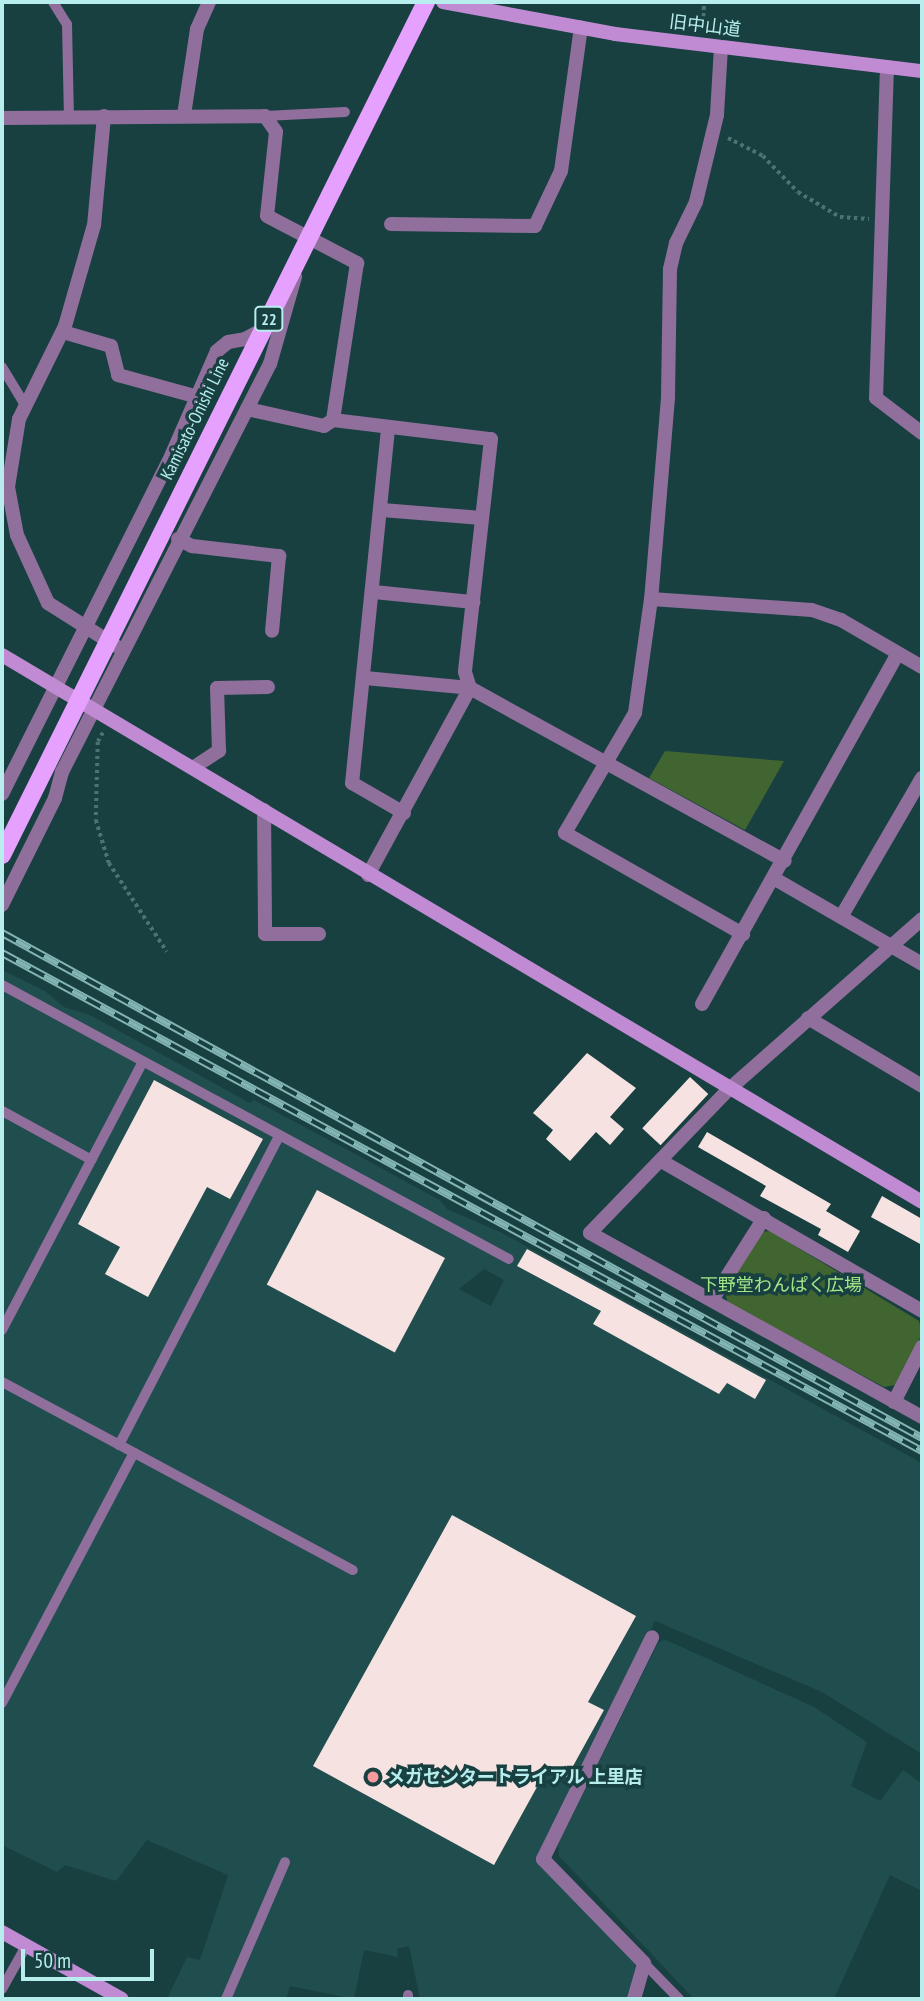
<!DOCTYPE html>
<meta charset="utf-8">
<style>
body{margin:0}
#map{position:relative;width:924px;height:2001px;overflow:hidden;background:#194041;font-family:"PT Sans Narrow","Noto Sans JP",sans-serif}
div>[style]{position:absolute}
.built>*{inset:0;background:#204d4e}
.green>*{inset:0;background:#406530}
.building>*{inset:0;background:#f7e2e2;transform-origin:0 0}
.path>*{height:3.5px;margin-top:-1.75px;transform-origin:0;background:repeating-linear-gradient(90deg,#497475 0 3.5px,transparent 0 7px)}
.lane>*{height:10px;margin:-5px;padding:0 5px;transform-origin:5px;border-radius:5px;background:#906f9c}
.street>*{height:14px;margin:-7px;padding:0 7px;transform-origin:7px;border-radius:7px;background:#906f9c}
.secondary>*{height:14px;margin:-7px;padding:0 7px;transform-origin:7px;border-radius:7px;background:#c18bd4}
.primary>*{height:18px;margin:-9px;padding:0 9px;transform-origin:9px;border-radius:9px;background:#e6a1ff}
.rail>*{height:8px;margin-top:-4px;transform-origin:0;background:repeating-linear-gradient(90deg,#194041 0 16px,#83b4b4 0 32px);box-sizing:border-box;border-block:2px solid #83b4b4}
.dots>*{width:19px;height:19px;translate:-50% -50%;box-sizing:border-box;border:4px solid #194041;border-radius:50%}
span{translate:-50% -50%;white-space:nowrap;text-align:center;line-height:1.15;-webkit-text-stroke:7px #194041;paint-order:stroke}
.shield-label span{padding:2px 5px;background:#194041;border:2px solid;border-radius:5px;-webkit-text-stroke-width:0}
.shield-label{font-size:16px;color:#b7eded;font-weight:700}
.street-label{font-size:18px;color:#b7eded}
.park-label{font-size:18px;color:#a2e586}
.poi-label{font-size:18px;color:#b7eded;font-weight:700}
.left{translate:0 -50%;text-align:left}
.frame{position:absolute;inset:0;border:4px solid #b7eded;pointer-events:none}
.scale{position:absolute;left:21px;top:1949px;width:133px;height:32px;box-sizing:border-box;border:4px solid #b7eded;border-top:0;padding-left:9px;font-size:21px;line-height:24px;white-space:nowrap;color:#b7eded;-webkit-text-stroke:5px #194041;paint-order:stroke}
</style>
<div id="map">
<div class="built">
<i style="clip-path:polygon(evenodd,2px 970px,45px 991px,64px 1007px,92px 1016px,250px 1103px,254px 1100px,372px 1163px,441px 1201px,447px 1209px,502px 1233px,922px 1463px,922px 1754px,822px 1692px,655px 1621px,537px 1859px,638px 1966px,628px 1999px,420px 1999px,409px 1946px,397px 1949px,398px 1957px,364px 1950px,354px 1999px,290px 1986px,286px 1999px,167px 1999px,187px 1957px,200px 1960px,228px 1875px,147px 1840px,116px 1881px,65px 1865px,57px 1872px,2px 1845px,2px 970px,484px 1269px,504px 1280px,491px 1306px,459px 1289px,484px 1269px)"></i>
<i style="clip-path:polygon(664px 1639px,814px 1707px,867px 1742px,851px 1786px,880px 1801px,903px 1770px,922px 1784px,922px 1891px,890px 1875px,834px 1999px,694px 1999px,559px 1856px,558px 1845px,658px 1643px)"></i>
</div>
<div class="green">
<i style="clip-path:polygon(665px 751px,784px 761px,745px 830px,649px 778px)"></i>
<i style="clip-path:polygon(770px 1231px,919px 1321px,922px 1334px,895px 1385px,884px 1387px,728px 1303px,724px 1290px,761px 1232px)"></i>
</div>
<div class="building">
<i style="clip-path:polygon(587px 1053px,636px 1088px,610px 1117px,624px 1129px,610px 1145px,596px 1132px,570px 1161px,546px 1139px,553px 1130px,533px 1113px)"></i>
<i style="left:690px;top:1077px;width:25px;height:70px;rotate:43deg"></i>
<i style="clip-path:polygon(154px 1080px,263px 1139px,230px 1199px,207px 1187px,148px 1297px,105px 1274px,120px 1247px,78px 1224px)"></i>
<i style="clip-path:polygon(707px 1132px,831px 1204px,826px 1211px,860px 1231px,848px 1252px,818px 1235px,821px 1229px,760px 1196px,766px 1186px,698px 1147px)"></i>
<i style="left:317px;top:1190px;width:145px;height:107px;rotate:28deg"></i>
<i style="clip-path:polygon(882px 1196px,922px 1219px,922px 1245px,871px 1217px)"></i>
<i style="clip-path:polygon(527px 1249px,766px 1380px,755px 1399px,727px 1383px,719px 1394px,593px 1324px,601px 1311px,517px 1266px)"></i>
<i style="clip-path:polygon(452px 1515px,636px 1616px,588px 1702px,604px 1710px,567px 1777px,548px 1767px,494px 1865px,313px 1766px)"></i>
</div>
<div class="path">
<i style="left:702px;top:31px;width:29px;rotate:-86deg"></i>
<i style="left:728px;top:138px;width:39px;rotate:27deg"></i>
<i style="left:763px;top:156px;width:50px;rotate:45.8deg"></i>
<i style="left:798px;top:192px;width:49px;rotate:30.8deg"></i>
<i style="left:840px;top:217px;width:29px;rotate:4deg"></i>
<i style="left:103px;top:733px;width:10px;rotate:119deg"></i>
<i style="left:98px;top:742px;width:78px;rotate:91.5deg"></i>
<i style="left:96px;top:820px;width:45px;rotate:73.2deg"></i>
<i style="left:109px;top:863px;width:106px;rotate:56.9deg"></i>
</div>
<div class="lane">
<i style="left:53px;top:2px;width:26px;rotate:58deg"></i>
<i style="left:67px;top:24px;width:93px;rotate:88.8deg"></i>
<i style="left:265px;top:116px;width:80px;rotate:-2.9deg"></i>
<i style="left:2px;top:367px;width:44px;rotate:58.8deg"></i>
<i style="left:2px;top:985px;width:576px;rotate:28.39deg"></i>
<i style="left:2px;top:1111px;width:102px;rotate:28.6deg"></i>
<i style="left:2px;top:1330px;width:303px;rotate:-62.3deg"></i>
<i style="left:2px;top:1382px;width:398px;rotate:28.2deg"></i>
<i style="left:119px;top:1445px;width:349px;rotate:-62.6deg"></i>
<i style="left:2px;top:1703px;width:283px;rotate:-62.2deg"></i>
<i style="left:644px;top:1963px;width:50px;rotate:45.8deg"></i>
<i style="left:2px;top:1989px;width:49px;rotate:-60.8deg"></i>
<i style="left:408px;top:1995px;width:4px;rotate:90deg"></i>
<i style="left:226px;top:1999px;width:149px;rotate:-66.7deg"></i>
</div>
<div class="street">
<i style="left:721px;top:47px;width:68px;rotate:93.4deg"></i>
<i style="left:717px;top:115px;width:89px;rotate:103.6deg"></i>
<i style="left:696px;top:202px;width:46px;rotate:116deg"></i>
<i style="left:676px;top:243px;width:27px;rotate:103deg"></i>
<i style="left:670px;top:269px;width:129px;rotate:90.9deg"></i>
<i style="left:668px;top:398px;width:202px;rotate:94.8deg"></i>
<i style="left:651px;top:599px;width:115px;rotate:98deg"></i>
<i style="left:635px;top:713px;width:139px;rotate:120.3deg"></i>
<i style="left:565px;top:833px;width:205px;rotate:29.6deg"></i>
<i style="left:887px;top:67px;width:331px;rotate:91.9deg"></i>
<i style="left:876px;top:398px;width:58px;rotate:37.3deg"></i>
<i style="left:184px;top:115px;width:87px;rotate:-81.4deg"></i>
<i style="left:197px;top:29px;width:30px;rotate:-66deg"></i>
<i style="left:104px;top:116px;width:109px;rotate:95.2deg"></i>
<i style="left:94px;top:225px;width:105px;rotate:106deg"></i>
<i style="left:65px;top:326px;width:104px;rotate:116.3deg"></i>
<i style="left:19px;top:419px;width:69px;rotate:99.2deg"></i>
<i style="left:8px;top:487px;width:49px;rotate:79.4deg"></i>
<i style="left:17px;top:535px;width:75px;rotate:65.5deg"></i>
<i style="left:48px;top:603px;width:80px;rotate:32.3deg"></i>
<i style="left:2px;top:118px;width:263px;rotate:-0.4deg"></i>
<i style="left:265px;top:116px;width:19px;rotate:55deg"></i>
<i style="left:276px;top:132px;width:84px;rotate:96.1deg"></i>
<i style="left:267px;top:216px;width:102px;rotate:27.6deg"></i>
<i style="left:357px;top:263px;width:159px;rotate:98.7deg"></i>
<i style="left:333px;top:420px;width:159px;rotate:6.9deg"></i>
<i style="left:491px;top:439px;width:234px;rotate:96.4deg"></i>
<i style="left:465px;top:672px;width:17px;rotate:73deg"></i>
<i style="left:470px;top:688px;width:213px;rotate:118.6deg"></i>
<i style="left:391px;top:224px;width:144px;rotate:0.8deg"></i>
<i style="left:535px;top:226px;width:61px;rotate:-64.7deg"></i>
<i style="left:561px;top:171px;width:145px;rotate:-82.1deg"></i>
<i style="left:63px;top:332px;width:50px;rotate:16.3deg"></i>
<i style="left:111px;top:346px;width:30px;rotate:76deg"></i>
<i style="left:118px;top:375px;width:83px;rotate:15.4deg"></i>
<i style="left:247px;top:409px;width:79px;rotate:12.4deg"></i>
<i style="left:324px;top:426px;width:11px;rotate:-34deg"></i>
<i style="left:388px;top:429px;width:356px;rotate:95.8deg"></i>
<i style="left:352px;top:783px;width:60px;rotate:30deg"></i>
<i style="left:382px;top:510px;width:100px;rotate:4.6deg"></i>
<i style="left:178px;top:539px;width:16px;rotate:27deg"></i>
<i style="left:192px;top:546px;width:88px;rotate:6.6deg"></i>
<i style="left:279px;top:556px;width:75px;rotate:95.3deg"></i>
<i style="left:374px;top:592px;width:100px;rotate:5.8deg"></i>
<i style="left:651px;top:599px;width:161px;rotate:3.9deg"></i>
<i style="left:812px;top:610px;width:31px;rotate:19deg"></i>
<i style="left:841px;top:620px;width:94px;rotate:30.1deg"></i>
<i style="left:365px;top:678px;width:105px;rotate:5.4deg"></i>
<i style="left:470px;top:688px;width:359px;rotate:28.8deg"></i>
<i style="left:194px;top:767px;width:30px;rotate:-33deg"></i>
<i style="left:219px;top:751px;width:63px;rotate:-91.8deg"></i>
<i style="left:217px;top:688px;width:51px;rotate:-1.1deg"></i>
<i style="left:2px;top:794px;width:380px;rotate:-63.4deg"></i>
<i style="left:172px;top:454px;width:112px;rotate:-66.4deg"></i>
<i style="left:217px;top:351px;width:14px;rotate:-39deg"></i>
<i style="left:228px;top:342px;width:17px;rotate:-10deg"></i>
<i style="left:245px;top:339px;width:21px;rotate:-28deg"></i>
<i style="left:264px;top:810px;width:124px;rotate:89.5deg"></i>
<i style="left:265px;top:934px;width:54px"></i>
<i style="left:775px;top:879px;width:170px;rotate:30deg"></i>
<i style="left:2px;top:905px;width:119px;rotate:-63.6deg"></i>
<i style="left:55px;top:798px;width:27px;rotate:-75deg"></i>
<i style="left:62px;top:772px;width:458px;rotate:-63deg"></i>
<i style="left:270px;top:364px;width:91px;rotate:-74deg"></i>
<i style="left:841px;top:917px;width:161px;rotate:-59.8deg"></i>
<i style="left:922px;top:919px;width:257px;rotate:138.6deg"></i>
<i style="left:729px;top:1089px;width:200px;rotate:134deg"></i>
<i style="left:590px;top:1233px;width:380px;rotate:29deg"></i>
<i style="left:702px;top:1004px;width:401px;rotate:-60.8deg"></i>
<i style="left:808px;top:1018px;width:133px;rotate:30.8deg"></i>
<i style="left:663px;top:1162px;width:299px;rotate:29.9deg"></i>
<i style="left:712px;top:1300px;width:97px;rotate:-57.6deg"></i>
<i style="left:894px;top:1402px;width:62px;rotate:-63deg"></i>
<i style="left:634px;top:1999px;width:37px;rotate:-74deg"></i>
<i style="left:644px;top:1963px;width:145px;rotate:-134.2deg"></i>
<i style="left:543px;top:1859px;width:247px;rotate:-63.8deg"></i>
</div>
<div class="secondary">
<i style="left:443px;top:2px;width:175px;rotate:10.5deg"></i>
<i style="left:615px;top:34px;width:309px;rotate:6.9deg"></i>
<i style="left:2px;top:655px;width:1070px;rotate:30.73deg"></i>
<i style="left:2px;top:1932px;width:137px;rotate:29.2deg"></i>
</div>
<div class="primary">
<i style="left:2px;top:855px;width:953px;rotate:-63.57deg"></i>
</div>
<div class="rail">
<i style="left:2px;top:933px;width:1049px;rotate:28.76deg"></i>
<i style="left:2px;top:953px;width:1046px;rotate:28.43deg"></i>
</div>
<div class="dots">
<i style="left:373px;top:1777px;background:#f59b9f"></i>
</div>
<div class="shield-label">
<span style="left:269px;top:319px">22</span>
</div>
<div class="street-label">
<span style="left:705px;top:26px;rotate:7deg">旧中山道</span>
<span style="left:195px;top:419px;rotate:-64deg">Kamisato-Onishi Line</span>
</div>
<div class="park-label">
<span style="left:781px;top:1285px">下野堂わんぱく広場</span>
</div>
<div class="poi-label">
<span class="left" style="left:387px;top:1777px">メガセンタートライアル 上里店</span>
</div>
<div class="frame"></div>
<div class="scale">50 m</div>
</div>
